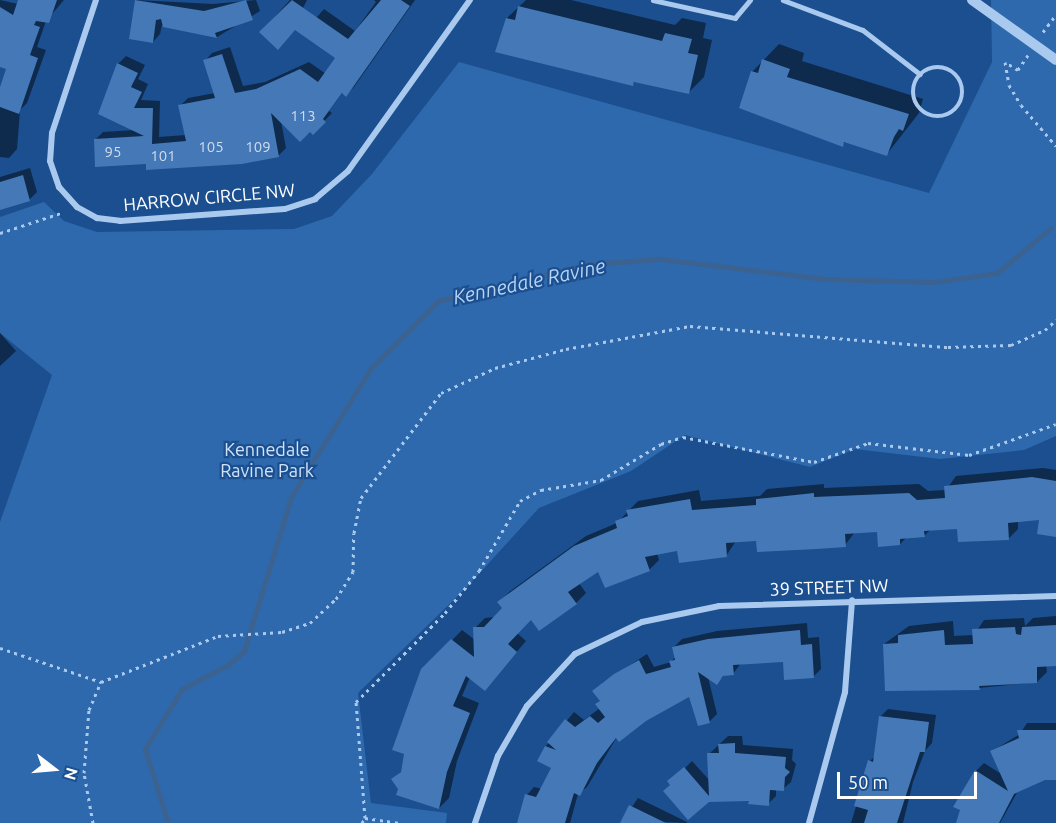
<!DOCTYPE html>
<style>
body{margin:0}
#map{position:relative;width:1056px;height:823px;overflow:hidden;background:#1b4f8f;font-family:Ubuntu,sans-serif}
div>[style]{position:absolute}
.green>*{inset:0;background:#2e69ad}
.shadow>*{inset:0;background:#0007}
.stream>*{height:5px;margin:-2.5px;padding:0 2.5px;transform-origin:2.5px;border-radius:2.5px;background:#3c6290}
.building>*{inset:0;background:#4478b7}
.path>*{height:3px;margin-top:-1.5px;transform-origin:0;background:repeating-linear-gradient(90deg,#a9c9ee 0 3px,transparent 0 7.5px)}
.service>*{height:4.5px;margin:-2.25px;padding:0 2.25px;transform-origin:2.25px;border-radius:2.25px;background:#a9c9ee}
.service>.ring{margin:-2.25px;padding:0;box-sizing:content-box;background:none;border:4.5px solid #a9c9ee;border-radius:50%}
.minor>*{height:6px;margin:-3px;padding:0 3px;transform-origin:3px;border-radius:3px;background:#a9c9ee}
.tertiary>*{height:10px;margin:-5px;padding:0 5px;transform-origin:5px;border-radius:5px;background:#a9c9ee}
span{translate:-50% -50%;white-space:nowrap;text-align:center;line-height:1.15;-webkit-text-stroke:4.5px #1b4f8f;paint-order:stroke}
.number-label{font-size:15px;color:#d0dded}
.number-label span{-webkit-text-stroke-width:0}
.street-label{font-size:18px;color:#fff}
.park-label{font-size:18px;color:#cfe3fa}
.water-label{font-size:20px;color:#b5d3f5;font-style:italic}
.north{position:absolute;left:24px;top:739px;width:60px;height:60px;-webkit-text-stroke:4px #1b4f8f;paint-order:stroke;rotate:106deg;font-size:16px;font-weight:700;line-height:24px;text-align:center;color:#fff}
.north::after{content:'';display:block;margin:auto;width:21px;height:27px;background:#fff;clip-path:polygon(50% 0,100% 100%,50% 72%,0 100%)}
.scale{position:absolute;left:837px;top:772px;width:140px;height:27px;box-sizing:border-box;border:3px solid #fff;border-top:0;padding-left:8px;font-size:18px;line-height:21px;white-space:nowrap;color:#fff;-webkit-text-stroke:4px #1b4f8f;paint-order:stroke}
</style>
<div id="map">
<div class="green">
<i style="clip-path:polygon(991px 0,1056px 0,1056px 436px,1024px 450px,940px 459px,855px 449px,810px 467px,685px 435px,631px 471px,539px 508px,467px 587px,358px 693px,371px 803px,447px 813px,446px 823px,0 823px,0 522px,52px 375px,0 333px,0 217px,44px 202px,64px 221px,97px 232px,294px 229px,332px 216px,372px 174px,459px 62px,929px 193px,992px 62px)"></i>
</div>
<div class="shadow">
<i style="clip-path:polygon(0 0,18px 4px,19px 0,64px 0,46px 21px,37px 47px,46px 50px,27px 103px,20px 110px,17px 149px,9px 158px,0 157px,0 91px,8px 68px,0 52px)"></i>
<i style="clip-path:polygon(136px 0,213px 4px,256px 0,260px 11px,217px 37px,162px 25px,160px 34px,153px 42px,131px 37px)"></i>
<i style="clip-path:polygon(290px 0,307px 0,295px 24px,261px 32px)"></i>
<i style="clip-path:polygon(374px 0,415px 0,354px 87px,346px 95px,343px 92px,329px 111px,332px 113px,313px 133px,281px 121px,286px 148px,279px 155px,147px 163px,96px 139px,103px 132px,135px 130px,118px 64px,126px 56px,145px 65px,138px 79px,148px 84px,141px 100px,160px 101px,159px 137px,186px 135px,180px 106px,188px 98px,215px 93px,205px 61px,212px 53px,230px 47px,243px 86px,265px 82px,309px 62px,326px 74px,337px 58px,317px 17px,324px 9px,355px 31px,376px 2px)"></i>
<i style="clip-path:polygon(526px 0,571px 0,675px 25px,682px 18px,706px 23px,703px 38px,712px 40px,704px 77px,688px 93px,636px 81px,633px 84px,497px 51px,507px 18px)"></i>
<i style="clip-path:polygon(779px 44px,804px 53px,802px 61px,923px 99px,919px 113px,887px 154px,846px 141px,842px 145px,741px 107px,753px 71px)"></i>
<i style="clip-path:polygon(30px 168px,37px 192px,29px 200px,0 208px,0 177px)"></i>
<i style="clip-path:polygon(0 333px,16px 351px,0 366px)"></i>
<i style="clip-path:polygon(1043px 468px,1056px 470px,1056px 536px,1041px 519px,1018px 521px,1018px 529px,1008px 539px,959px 527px,931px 529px,924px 536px,907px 537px,900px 544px,879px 530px,855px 532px,845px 545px,757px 539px,736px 541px,726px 556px,678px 549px,657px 553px,659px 560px,649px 570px,598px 569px,579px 583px,586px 593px,576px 603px,531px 618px,517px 633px,526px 641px,485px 689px,470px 677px,462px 696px,479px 703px,457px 761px,449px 798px,439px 808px,400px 788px,393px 779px,403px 770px,423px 670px,462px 630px,475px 640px,475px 628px,485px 618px,495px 617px,504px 608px,499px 602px,509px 592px,586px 536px,617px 523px,638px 501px,699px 490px,701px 501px,760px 496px,767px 489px,824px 484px,824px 488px,919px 484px,928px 491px,946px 490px,956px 476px)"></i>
<i style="clip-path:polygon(1056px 616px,1056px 665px,1046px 665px,1047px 672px,1037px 682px,979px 688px,884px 644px,909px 626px,953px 621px,954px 636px,974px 635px,984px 620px,1024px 618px,1025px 626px,1033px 618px)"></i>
<i style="clip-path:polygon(807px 623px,808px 638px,819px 637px,821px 669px,813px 677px,785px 661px,741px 663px,733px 674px,725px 674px,717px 683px,708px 677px,717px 714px,709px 722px,690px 695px,617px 737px,587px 787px,578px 794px,570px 823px,519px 823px,527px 795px,534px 787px,542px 789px,553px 768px,546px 746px,574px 712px,584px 720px,600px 708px,602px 683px,647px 654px,654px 667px,671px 662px,676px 656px,674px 647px,682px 639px,717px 631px)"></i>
<i style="clip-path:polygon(888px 709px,936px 715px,932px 743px,925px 751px,913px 782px,903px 823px,851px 823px,870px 761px,875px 756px,881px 716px)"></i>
<i style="clip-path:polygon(1027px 723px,1056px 723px,1056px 778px,1045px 778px,1018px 791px,1000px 823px,957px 823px,976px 771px,984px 763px,1003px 775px,992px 751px,1020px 734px)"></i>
<i style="clip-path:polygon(728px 736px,742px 736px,743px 745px,793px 749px,792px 760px,796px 764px,791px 782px,783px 789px,776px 789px,776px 796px,768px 804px,750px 799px,708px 800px,685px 768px,692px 761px,710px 781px,709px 754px)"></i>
<i style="clip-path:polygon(638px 798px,687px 822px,687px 823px,623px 820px)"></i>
</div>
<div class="stream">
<i style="left:168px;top:823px;width:77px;rotate:-107.3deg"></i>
<i style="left:145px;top:749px;width:70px;rotate:-58.3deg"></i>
<i style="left:182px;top:689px;width:52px;rotate:-27.6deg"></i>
<i style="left:228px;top:665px;width:21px;rotate:-41deg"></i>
<i style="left:244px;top:651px;width:161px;rotate:-73deg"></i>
<i style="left:291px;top:497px;width:152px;rotate:-58.2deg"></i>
<i style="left:371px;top:368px;width:95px;rotate:-45deg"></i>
<i style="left:438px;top:301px;width:156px;rotate:-13.7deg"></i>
<i style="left:590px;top:264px;width:71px;rotate:-4deg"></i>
<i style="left:661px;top:259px;width:166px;rotate:6.9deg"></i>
<i style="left:826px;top:279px;width:108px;rotate:1.6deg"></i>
<i style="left:934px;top:282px;width:64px;rotate:-8.1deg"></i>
<i style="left:997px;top:273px;width:70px;rotate:-39.8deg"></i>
</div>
<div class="building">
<i style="clip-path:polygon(18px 0,57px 0,49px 23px,36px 21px,34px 25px,40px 27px,30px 55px,38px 58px,19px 114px,0 107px,0 87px,6px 69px,0 67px,0 7px,13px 15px)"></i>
<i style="clip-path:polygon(135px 0,204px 11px,246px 0,253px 20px,215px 33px,217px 38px,163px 27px,161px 19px,156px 20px,153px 43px,129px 39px)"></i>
<i style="clip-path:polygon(292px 0,348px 39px,381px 0,401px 0,410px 6px,346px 97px,342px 93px,323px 119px,326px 122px,313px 135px,310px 132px,300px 142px,271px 113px,279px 157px,242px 164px,146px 170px,146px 164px,95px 167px,94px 139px,144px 136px,98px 114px,117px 63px,138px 73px,131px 87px,142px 92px,134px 108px,153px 108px,152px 144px,186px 141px,178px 105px,215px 98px,203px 60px,222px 54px,235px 93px,256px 89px,300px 69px,318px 82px,335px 58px,295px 30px,278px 50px,259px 32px)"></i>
<i style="clip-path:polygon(518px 6px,662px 41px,665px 33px,692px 39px,688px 53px,698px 55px,689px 94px,634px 82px,633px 86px,495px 52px,506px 18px,515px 20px)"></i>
<i style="clip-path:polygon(762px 59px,790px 69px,787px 77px,909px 114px,903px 131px,899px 129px,894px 137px,887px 156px,844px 142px,843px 147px,739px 108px,751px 71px,758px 73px)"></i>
<i style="clip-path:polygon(23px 175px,30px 201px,0 210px,0 182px)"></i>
<i style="clip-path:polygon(1032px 477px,1056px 481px,1056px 537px,1037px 534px,1039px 520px,1008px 523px,1009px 540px,958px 542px,957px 529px,924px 531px,925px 537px,900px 539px,900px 545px,878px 547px,877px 532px,845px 534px,846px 547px,817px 549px,757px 552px,756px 541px,726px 543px,727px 557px,679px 563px,677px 551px,645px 557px,650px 571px,605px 588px,598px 572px,568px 592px,577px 604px,539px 631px,531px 620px,508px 644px,517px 652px,485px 691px,466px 676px,453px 706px,470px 713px,447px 772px,439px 809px,396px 795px,398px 789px,391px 779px,401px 772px,404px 754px,392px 750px,421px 669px,451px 639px,474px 657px,473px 627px,484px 627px,502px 608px,497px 602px,574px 546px,617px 528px,615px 521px,628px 516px,626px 510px,690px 499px,692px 510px,756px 505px,756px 499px,814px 493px,814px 497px,909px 493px,917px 500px,945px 498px,944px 486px)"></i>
<i style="clip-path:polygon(1056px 625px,1056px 666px,1037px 667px,1037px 683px,979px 686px,980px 690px,885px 691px,883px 644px,898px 643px,898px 635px,944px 630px,945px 645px,973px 644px,972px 629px,1015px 627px,1016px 634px,1021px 635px,1022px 627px)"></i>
<i style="clip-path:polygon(800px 630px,801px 645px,812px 644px,814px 678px,784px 680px,783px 662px,733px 665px,734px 675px,723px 676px,717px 685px,698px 672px,710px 723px,698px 726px,689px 697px,646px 721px,619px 742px,616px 738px,597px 763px,580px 796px,574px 793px,565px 823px,517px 823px,525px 794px,536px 797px,551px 768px,537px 761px,545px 746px,556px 750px,547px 742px,565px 719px,575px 727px,590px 716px,598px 723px,605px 717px,595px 704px,600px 701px,592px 691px,614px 674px,639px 660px,646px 674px,671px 667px,669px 661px,675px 660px,672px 647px,708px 639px)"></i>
<i style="clip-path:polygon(879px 716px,929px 722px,925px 752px,920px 752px,897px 823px,864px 823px,868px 810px,854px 806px,868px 760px,873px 762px)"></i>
<i style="clip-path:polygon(1017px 730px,1056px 730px,1056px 780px,1045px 780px,1014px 794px,999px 823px,956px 823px,960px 810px,953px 807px,975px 770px,1008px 791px,990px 751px,1019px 738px)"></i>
<i style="clip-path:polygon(735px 743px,735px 753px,786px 757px,785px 768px,790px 772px,785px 777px,784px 791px,770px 790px,769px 806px,748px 804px,749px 801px,709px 802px,688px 820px,663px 791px,670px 785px,667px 781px,684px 767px,709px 796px,707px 753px,719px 753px,718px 744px)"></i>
<i style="clip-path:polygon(629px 805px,666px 823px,620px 823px)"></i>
</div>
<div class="path">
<i style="left:1043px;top:32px;width:21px;rotate:-53deg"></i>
<i style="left:1028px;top:55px;width:18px;rotate:124deg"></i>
<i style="left:1018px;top:70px;width:15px;rotate:-148deg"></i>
<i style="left:1005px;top:62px;width:23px;rotate:80deg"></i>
<i style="left:1009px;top:85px;width:23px;rotate:59deg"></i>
<i style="left:1021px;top:105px;width:54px;rotate:49.5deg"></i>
<i style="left:0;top:233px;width:67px;rotate:-18.2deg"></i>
<i style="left:0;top:648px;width:107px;rotate:18.6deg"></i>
<i style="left:365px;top:818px;width:37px;rotate:8deg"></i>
<i style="left:93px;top:823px;width:51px;rotate:-100.2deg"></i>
<i style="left:84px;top:773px;width:63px;rotate:-85.5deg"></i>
<i style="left:89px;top:710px;width:30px;rotate:-67deg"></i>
<i style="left:101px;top:682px;width:126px;rotate:-21.5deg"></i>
<i style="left:218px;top:636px;width:64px;rotate:-3.6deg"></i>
<i style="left:282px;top:632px;width:29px;rotate:-18deg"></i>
<i style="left:310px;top:623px;width:35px;rotate:-43deg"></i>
<i style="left:336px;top:599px;width:32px;rotate:-58deg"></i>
<i style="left:353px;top:572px;width:39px;rotate:-89deg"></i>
<i style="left:354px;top:533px;width:36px;rotate:-79deg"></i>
<i style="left:361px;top:498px;width:132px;rotate:-52.7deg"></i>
<i style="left:441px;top:393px;width:60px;rotate:-24.8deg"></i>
<i style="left:495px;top:368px;width:73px;rotate:-15deg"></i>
<i style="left:566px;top:349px;width:126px;rotate:-10.5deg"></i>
<i style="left:690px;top:326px;width:259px;rotate:4.7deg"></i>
<i style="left:948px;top:347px;width:63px;rotate:-1.8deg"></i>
<i style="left:1011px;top:345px;width:37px;rotate:-24deg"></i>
<i style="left:1045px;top:330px;width:15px;rotate:-42deg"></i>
<i style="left:362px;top:823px;width:6px;rotate:-59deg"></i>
<i style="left:365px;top:818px;width:116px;rotate:-94.4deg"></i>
<i style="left:356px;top:702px;width:126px;rotate:-45deg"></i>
<i style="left:445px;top:613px;width:54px;rotate:-51deg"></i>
<i style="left:479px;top:571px;width:81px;rotate:-59.6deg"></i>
<i style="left:520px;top:501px;width:24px;rotate:-28deg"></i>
<i style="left:541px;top:490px;width:61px;rotate:-9.5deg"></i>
<i style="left:601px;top:480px;width:70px;rotate:-31deg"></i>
<i style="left:661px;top:444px;width:23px;rotate:-18deg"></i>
<i style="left:683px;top:437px;width:133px;rotate:10.8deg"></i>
<i style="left:814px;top:462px;width:57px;rotate:-19.4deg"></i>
<i style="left:868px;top:443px;width:102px;rotate:6.8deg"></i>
<i style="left:969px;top:455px;width:92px;rotate:-19.6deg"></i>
</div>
<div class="service">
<i style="left:653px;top:0;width:84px;rotate:12.4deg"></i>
<i style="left:735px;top:18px;width:23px;rotate:-50deg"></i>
<i style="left:783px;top:0;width:85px;rotate:20.6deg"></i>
<i style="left:863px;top:30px;width:72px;rotate:37.7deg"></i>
<i class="ring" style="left:913px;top:67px;width:45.5px;height:45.5px"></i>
</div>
<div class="minor">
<i style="left:96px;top:0;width:140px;rotate:108.3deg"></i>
<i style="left:52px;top:133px;width:28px;rotate:94deg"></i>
<i style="left:50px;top:161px;width:28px;rotate:71deg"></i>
<i style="left:59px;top:187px;width:27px;rotate:48deg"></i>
<i style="left:77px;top:207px;width:23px;rotate:29deg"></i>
<i style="left:97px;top:218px;width:23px;rotate:7deg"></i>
<i style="left:120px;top:221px;width:165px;rotate:-4.2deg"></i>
<i style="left:285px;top:209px;width:32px;rotate:-18deg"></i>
<i style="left:315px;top:199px;width:43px;rotate:-40.3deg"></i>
<i style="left:348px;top:171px;width:210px;rotate:-54.5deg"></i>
<i style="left:475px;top:823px;width:71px;rotate:-71.1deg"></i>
<i style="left:498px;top:756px;width:58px;rotate:-59.9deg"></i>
<i style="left:527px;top:706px;width:71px;rotate:-47.3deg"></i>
<i style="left:575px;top:654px;width:74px;rotate:-25.5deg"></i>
<i style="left:642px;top:622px;width:79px;rotate:-11.7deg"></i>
<i style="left:719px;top:606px;width:337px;rotate:-1.7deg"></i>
<i style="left:809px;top:823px;width:136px;rotate:-74.6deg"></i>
<i style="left:845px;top:692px;width:92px;rotate:-85.6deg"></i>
</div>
<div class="tertiary">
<i style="left:972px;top:0;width:103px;rotate:35.5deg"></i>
</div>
<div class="number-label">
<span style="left:303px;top:116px">113</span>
<span style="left:211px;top:147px">105</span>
<span style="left:258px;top:147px">109</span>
<span style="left:113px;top:152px">95</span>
<span style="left:163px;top:156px">101</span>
</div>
<div class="street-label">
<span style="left:209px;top:197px;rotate:-5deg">HARROW CIRCLE NW</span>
<span style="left:829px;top:587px;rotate:-2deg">39 STREET NW</span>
</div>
<div class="park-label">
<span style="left:267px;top:460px">Kennedale<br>Ravine Park</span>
</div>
<div class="water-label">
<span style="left:529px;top:281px;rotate:-12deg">Kennedale Ravine</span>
</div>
<div class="north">N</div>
<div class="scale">50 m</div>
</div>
